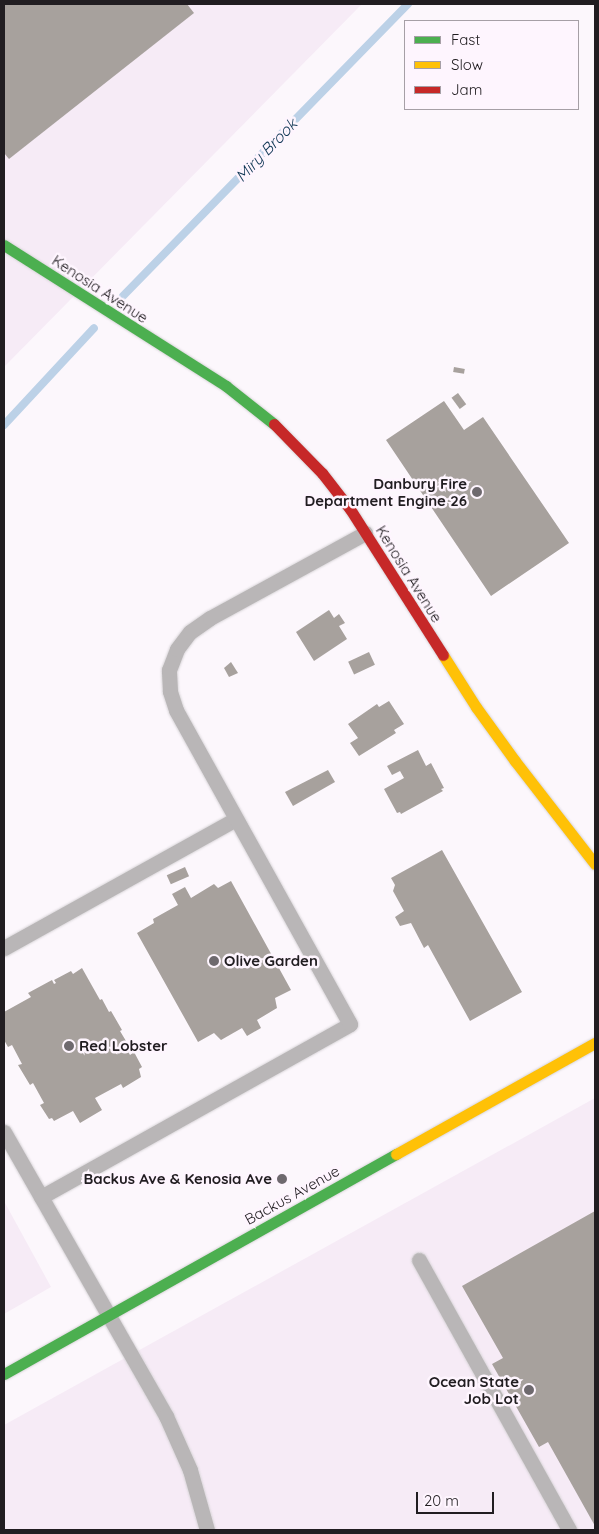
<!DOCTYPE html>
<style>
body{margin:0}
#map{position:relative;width:599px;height:1534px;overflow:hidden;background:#fcf7fc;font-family:Quicksand,sans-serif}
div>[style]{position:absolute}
.built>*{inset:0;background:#f6ebf6}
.stream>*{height:8px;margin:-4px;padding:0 4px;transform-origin:4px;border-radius:4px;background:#bcd1e7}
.building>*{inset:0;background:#a7a19d;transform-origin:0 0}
.roads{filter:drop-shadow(0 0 1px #d8d5d8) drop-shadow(0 0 1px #d8d5d8)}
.lane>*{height:15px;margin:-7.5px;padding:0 7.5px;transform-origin:7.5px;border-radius:7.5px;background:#b9b6b7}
.fast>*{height:11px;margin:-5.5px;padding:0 5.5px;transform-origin:5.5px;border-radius:5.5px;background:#4caf50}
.slow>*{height:11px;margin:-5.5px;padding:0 5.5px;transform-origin:5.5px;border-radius:5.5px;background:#ffc107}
.jam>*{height:11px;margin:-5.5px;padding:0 5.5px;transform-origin:5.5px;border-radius:5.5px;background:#c62828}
.dots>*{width:14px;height:14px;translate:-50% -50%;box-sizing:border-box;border:2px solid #fef5fe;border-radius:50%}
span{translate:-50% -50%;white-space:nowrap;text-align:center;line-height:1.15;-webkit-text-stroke:5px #fef5fe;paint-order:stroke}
.street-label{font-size:15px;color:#211d21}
.poi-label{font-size:15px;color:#211d21;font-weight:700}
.right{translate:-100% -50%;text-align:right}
.left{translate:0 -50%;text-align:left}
.water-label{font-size:16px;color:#0f3754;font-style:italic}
.frame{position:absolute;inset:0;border:5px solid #211d21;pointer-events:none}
.legend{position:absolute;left:404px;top:20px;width:175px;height:90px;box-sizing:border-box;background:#fef5fe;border:1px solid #a69fa6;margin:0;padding:6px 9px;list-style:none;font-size:15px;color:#211d21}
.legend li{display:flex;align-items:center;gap:10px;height:25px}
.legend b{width:25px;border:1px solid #a69fa6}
.scale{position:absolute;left:416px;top:1492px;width:78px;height:22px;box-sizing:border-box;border:2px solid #211d21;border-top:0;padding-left:6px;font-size:15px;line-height:18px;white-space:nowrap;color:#211d21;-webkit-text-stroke:4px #fef5fe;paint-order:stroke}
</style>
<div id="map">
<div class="built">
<i style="clip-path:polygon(4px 4px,362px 4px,4px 367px)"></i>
<i style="clip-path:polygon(595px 1098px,595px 1530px,4px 1530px,4px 1425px)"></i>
<i style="clip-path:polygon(4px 1201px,51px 1287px,4px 1314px)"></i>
</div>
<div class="stream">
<i style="left:123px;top:296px;width:408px;rotate:-45.7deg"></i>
<i style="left:4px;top:425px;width:132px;rotate:-47.1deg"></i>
</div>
<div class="building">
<i style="clip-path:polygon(4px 4px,187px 4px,194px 13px,9px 159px,4px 153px)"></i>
<i style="left:454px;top:367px;width:11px;height:5px;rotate:10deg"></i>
<i style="left:458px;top:393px;width:14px;height:8px;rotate:54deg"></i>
<i style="clip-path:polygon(444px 401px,464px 430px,483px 417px,569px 543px,491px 596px,386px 440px)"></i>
<i style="clip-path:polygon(329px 610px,334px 618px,339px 614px,345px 623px,339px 626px,347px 639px,314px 661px,296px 632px)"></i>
<i style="left:369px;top:652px;width:14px;height:23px;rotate:65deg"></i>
<i style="clip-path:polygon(231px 662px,238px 673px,229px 677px,224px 668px)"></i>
<i style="clip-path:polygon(389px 701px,404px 724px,394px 730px,396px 733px,359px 756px,350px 743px,358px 738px,348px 724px,377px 704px,379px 707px)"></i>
<i style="clip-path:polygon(418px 750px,426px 766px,431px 763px,444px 788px,441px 789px,443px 791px,401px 814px,400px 812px,397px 813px,384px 789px,404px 778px,400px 771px,392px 775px,387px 766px)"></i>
<i style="clip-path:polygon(328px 770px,335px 782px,293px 806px,285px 792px)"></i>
<i style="clip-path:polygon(442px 850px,522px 992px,470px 1021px,428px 945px,424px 948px,411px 923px,400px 926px,395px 917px,404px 911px,393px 891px,395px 885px,391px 878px)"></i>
<i style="left:185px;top:867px;width:10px;height:20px;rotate:66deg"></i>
<i style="clip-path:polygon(231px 881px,291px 990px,275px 998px,277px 1008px,257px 1020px,261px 1028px,247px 1036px,242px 1028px,221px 1040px,214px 1033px,198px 1042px,137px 933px,154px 923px,153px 919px,178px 905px,172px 894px,185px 887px,191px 898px,214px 884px,218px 888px)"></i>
<i style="clip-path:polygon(82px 968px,100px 1000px,102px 999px,109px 1012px,111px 1011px,122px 1030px,120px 1031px,126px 1041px,123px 1042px,130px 1055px,134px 1052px,142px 1067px,139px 1069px,141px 1077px,123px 1088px,121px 1084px,95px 1098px,102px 1110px,80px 1123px,73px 1111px,54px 1121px,52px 1118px,49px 1119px,40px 1105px,44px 1103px,33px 1083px,30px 1085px,18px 1065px,22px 1064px,12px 1045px,8px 1047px,4px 1040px,4px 1012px,31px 997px,28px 993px,52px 980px,54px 984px,56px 983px,54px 980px,71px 971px,73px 974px)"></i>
<i style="clip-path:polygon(595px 1211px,595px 1526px,548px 1442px,539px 1447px,492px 1364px,503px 1358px,462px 1286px)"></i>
</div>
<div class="roads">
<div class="lane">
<i style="left:4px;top:948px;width:265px;rotate:-29.1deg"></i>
<i style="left:4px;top:1132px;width:327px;rotate:60.3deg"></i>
<i style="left:166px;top:1416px;width:59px;rotate:66deg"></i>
<i style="left:190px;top:1470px;width:62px;rotate:74.2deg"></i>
<i style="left:41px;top:1197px;width:354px;rotate:-29.2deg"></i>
<i style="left:350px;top:1024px;width:359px;rotate:-119deg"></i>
<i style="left:176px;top:710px;width:20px;rotate:-108deg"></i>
<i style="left:170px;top:691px;width:21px;rotate:-93deg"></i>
<i style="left:169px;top:670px;width:22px;rotate:-69deg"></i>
<i style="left:177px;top:649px;width:21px;rotate:-53deg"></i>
<i style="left:190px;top:632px;width:24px;rotate:-35deg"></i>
<i style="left:210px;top:618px;width:177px;rotate:-28.7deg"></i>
<i style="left:419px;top:1260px;width:309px;rotate:60.9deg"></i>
</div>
<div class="fast">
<i style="left:4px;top:245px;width:263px;rotate:32.4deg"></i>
<i style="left:226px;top:386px;width:61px;rotate:38.4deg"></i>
<i style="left:4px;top:1374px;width:450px;rotate:-29.3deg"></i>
</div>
<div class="slow">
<i style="left:443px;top:655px;width:62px;rotate:57.6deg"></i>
<i style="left:476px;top:707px;width:67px;rotate:54.2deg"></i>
<i style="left:515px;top:761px;width:130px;rotate:52.2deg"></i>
<i style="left:396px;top:1154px;width:228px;rotate:-29.2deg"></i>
</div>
<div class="jam">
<i style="left:274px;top:424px;width:69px;rotate:45.6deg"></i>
<i style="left:322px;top:473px;width:46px;rotate:52.1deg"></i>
<i style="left:350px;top:509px;width:173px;rotate:57.5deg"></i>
</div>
</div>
<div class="dots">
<i style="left:477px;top:492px;background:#6e696e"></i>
<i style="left:214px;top:961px;background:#6e696e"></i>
<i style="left:69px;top:1046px;background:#6e696e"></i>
<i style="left:282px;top:1179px;background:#6e696e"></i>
<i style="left:529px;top:1390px;background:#6e696e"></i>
</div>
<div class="street-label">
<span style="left:100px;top:289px;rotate:33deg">Kenosia Avenue</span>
<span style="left:409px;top:574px;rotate:58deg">Kenosia Avenue</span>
<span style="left:292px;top:1195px;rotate:-29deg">Backus Avenue</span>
</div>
<div class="poi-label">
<span class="right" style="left:467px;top:492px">Danbury Fire<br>Department Engine 26</span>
<span class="left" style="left:224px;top:961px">Olive Garden</span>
<span class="left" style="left:79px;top:1046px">Red Lobster</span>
<span class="right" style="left:272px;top:1179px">Backus Ave &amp; Kenosia Ave</span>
<span class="right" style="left:519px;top:1390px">Ocean State<br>Job Lot</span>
</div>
<div class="water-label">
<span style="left:266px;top:150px;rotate:-46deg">Miry Brook</span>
</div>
<div class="frame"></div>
<ul class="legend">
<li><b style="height:6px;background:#4caf50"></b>Fast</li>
<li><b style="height:6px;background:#ffc107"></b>Slow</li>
<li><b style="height:6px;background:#c62828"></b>Jam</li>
</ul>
<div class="scale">20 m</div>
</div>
